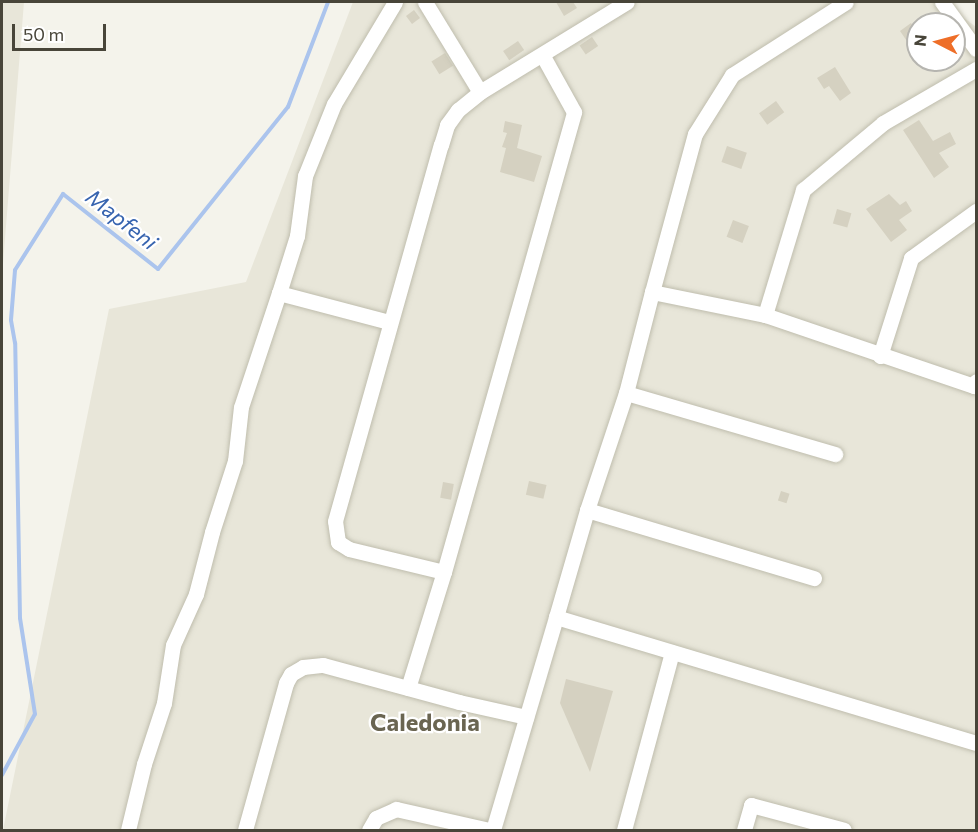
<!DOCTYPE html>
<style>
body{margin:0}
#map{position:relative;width:978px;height:832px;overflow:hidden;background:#f4f3eb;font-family:Commissioner,sans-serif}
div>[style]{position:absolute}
.residential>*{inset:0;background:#e8e6d9}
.stream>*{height:4px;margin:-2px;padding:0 2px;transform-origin:2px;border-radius:2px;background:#abc4ed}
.building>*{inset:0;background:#d5d1c1;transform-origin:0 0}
.roads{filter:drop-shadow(0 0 2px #bfbdad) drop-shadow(0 0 2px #bfbdad)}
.minor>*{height:15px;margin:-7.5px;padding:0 7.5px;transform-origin:7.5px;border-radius:7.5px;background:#fff}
span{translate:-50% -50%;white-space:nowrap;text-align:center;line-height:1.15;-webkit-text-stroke:4.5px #fff;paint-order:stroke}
.water-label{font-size:22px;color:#3764af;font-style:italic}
.quarter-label{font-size:24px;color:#6a6551;font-weight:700}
.frame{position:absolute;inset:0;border:3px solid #484539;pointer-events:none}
.north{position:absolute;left:906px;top:12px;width:60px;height:60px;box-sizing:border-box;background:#fff;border:2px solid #b6b5b0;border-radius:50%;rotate:276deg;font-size:16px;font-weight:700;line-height:24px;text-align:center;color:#484539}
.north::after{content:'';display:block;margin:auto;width:21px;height:27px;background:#ee6e28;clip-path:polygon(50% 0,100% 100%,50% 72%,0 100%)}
.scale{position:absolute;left:12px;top:24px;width:94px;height:27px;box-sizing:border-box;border:3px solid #484539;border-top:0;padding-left:8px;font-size:18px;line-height:21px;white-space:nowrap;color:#484539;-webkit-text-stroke:4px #fff;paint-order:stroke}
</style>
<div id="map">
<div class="residential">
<i style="clip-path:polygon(2px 2px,24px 2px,2px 276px)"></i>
<i style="clip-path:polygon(evenodd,353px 2px,943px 2px,976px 27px,976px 830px,3px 830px,109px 309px,246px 282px,353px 2px,918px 24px,954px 24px,954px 60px,918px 60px,918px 24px)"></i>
</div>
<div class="stream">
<i style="left:2px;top:775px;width:69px;rotate:-61.6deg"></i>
<i style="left:35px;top:714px;width:97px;rotate:-98.9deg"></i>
<i style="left:20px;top:618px;width:275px;rotate:-91deg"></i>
<i style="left:15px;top:343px;width:23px;rotate:-100deg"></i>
<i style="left:11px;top:320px;width:50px;rotate:-85.4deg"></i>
<i style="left:15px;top:270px;width:90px;rotate:-57.7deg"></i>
<i style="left:63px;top:194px;width:121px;rotate:38.3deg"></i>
<i style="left:158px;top:269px;width:208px;rotate:-51.3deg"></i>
<i style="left:288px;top:107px;width:112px;rotate:-69.1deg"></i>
</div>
<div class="building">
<i style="clip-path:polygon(556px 2px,573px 2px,577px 8px,564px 16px)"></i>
<i style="left:414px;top:10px;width:10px;height:10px;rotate:53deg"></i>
<i style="clip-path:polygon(911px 23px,918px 33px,918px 45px,913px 50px,900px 31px)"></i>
<i style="left:592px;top:37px;width:11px;height:15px;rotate:56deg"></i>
<i style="left:518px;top:41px;width:11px;height:18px;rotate:56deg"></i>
<i style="left:445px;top:53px;width:15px;height:16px;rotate:58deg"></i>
<i style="clip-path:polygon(835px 67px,851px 93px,840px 101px,829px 86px,824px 89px,817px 78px)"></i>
<i style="left:776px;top:101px;width:14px;height:21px;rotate:54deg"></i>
<i style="clip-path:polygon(919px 120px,933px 141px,950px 132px,956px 144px,939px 153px,949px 167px,934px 178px,903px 130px)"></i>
<i style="clip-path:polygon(505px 121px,522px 125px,517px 148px,542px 156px,534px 182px,500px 172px,506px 148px,502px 147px,507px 133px,503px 132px)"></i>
<i style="left:727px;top:146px;width:21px;height:17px;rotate:19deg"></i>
<i style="clip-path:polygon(889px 194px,900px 205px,906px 201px,912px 211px,899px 220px,907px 230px,891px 242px,866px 209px)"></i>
<i style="left:837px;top:209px;width:15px;height:15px;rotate:16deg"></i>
<i style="left:733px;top:220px;width:17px;height:18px;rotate:21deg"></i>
<i style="left:529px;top:481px;width:18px;height:14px;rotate:13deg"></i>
<i style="left:443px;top:482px;width:11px;height:16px;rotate:10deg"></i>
<i style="left:781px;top:491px;width:9px;height:10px;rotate:18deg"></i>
<i style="clip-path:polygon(566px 679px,613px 691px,590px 772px,560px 703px)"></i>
</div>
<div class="roads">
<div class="minor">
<i style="left:425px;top:2px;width:105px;rotate:58.6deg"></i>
<i style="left:942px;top:2px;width:58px;rotate:54.1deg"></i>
<i style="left:652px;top:292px;width:164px;rotate:-74.8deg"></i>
<i style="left:695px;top:134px;width:70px;rotate:-57.9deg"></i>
<i style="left:732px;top:75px;width:135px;rotate:-32.6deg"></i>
<i style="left:765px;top:315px;width:131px;rotate:-73.1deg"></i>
<i style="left:803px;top:190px;width:104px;rotate:-39.9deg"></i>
<i style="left:883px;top:123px;width:108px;rotate:-30.1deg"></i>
<i style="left:389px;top:322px;width:114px;rotate:-165.2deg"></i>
<i style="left:279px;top:293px;width:60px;rotate:-72.5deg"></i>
<i style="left:297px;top:236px;width:61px;rotate:-82.4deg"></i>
<i style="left:305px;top:176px;width:78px;rotate:-68.1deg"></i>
<i style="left:334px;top:104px;width:119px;rotate:-59.1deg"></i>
<i style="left:880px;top:356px;width:103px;rotate:-72.4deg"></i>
<i style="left:911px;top:258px;width:80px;rotate:-35.9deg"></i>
<i style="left:626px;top:393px;width:218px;rotate:16.3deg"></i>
<i style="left:587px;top:510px;width:237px;rotate:16.7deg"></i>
<i style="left:444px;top:572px;width:98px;rotate:-166.4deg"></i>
<i style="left:349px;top:549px;width:13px;rotate:-148deg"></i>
<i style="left:338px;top:542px;width:21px;rotate:-98deg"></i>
<i style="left:335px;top:521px;width:391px;rotate:-74.3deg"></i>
<i style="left:441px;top:145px;width:21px;rotate:-73deg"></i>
<i style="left:447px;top:125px;width:19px;rotate:-54deg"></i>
<i style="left:458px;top:110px;width:28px;rotate:-39deg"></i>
<i style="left:480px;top:92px;width:172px;rotate:-31.5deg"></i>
<i style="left:556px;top:617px;width:111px;rotate:-73.8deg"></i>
<i style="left:587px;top:510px;width:123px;rotate:-71.6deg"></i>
<i style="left:626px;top:393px;width:104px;rotate:-75.6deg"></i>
<i style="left:652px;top:292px;width:115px;rotate:11.5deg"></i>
<i style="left:765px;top:315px;width:221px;rotate:18.8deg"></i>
<i style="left:974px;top:386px;width:5px;rotate:-68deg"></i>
<i style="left:408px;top:688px;width:121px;rotate:-72.8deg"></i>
<i style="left:444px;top:572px;width:478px;rotate:-74.2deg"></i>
<i style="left:574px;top:112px;width:64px;rotate:-119deg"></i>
<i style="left:128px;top:830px;width:68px;rotate:-76.4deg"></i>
<i style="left:144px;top:764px;width:64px;rotate:-71.8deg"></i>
<i style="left:164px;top:703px;width:59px;rotate:-81.2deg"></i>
<i style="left:173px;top:645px;width:56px;rotate:-65.7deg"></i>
<i style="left:196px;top:594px;width:64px;rotate:-75.5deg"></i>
<i style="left:212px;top:532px;width:75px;rotate:-72.1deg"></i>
<i style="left:235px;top:461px;width:54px;rotate:-83.7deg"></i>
<i style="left:241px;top:407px;width:120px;rotate:-71.6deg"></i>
<i style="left:245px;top:830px;width:153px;rotate:-74.4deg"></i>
<i style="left:286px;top:683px;width:10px;rotate:-61deg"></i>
<i style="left:291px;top:674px;width:14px;rotate:-30deg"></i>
<i style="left:303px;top:667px;width:20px;rotate:-6deg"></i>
<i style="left:323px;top:665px;width:141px;rotate:15.2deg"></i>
<i style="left:459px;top:702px;width:69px;rotate:12.6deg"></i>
<i style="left:369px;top:830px;width:14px;rotate:-60deg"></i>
<i style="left:376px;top:818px;width:22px;rotate:-24deg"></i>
<i style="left:396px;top:809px;width:95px;rotate:12.7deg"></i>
<i style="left:493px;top:830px;width:222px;rotate:-73.5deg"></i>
<i style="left:556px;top:617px;width:438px;rotate:16.7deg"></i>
<i style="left:624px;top:830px;width:184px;rotate:-74.9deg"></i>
<i style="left:744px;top:830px;width:26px;rotate:-74deg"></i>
<i style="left:751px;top:805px;width:96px;rotate:15deg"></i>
</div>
</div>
<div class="water-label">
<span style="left:122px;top:219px;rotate:38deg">Mapfeni</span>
</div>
<div class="quarter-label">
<span style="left:425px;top:722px">Caledonia</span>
</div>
<div class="frame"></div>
<div class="north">N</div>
<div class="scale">50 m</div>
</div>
